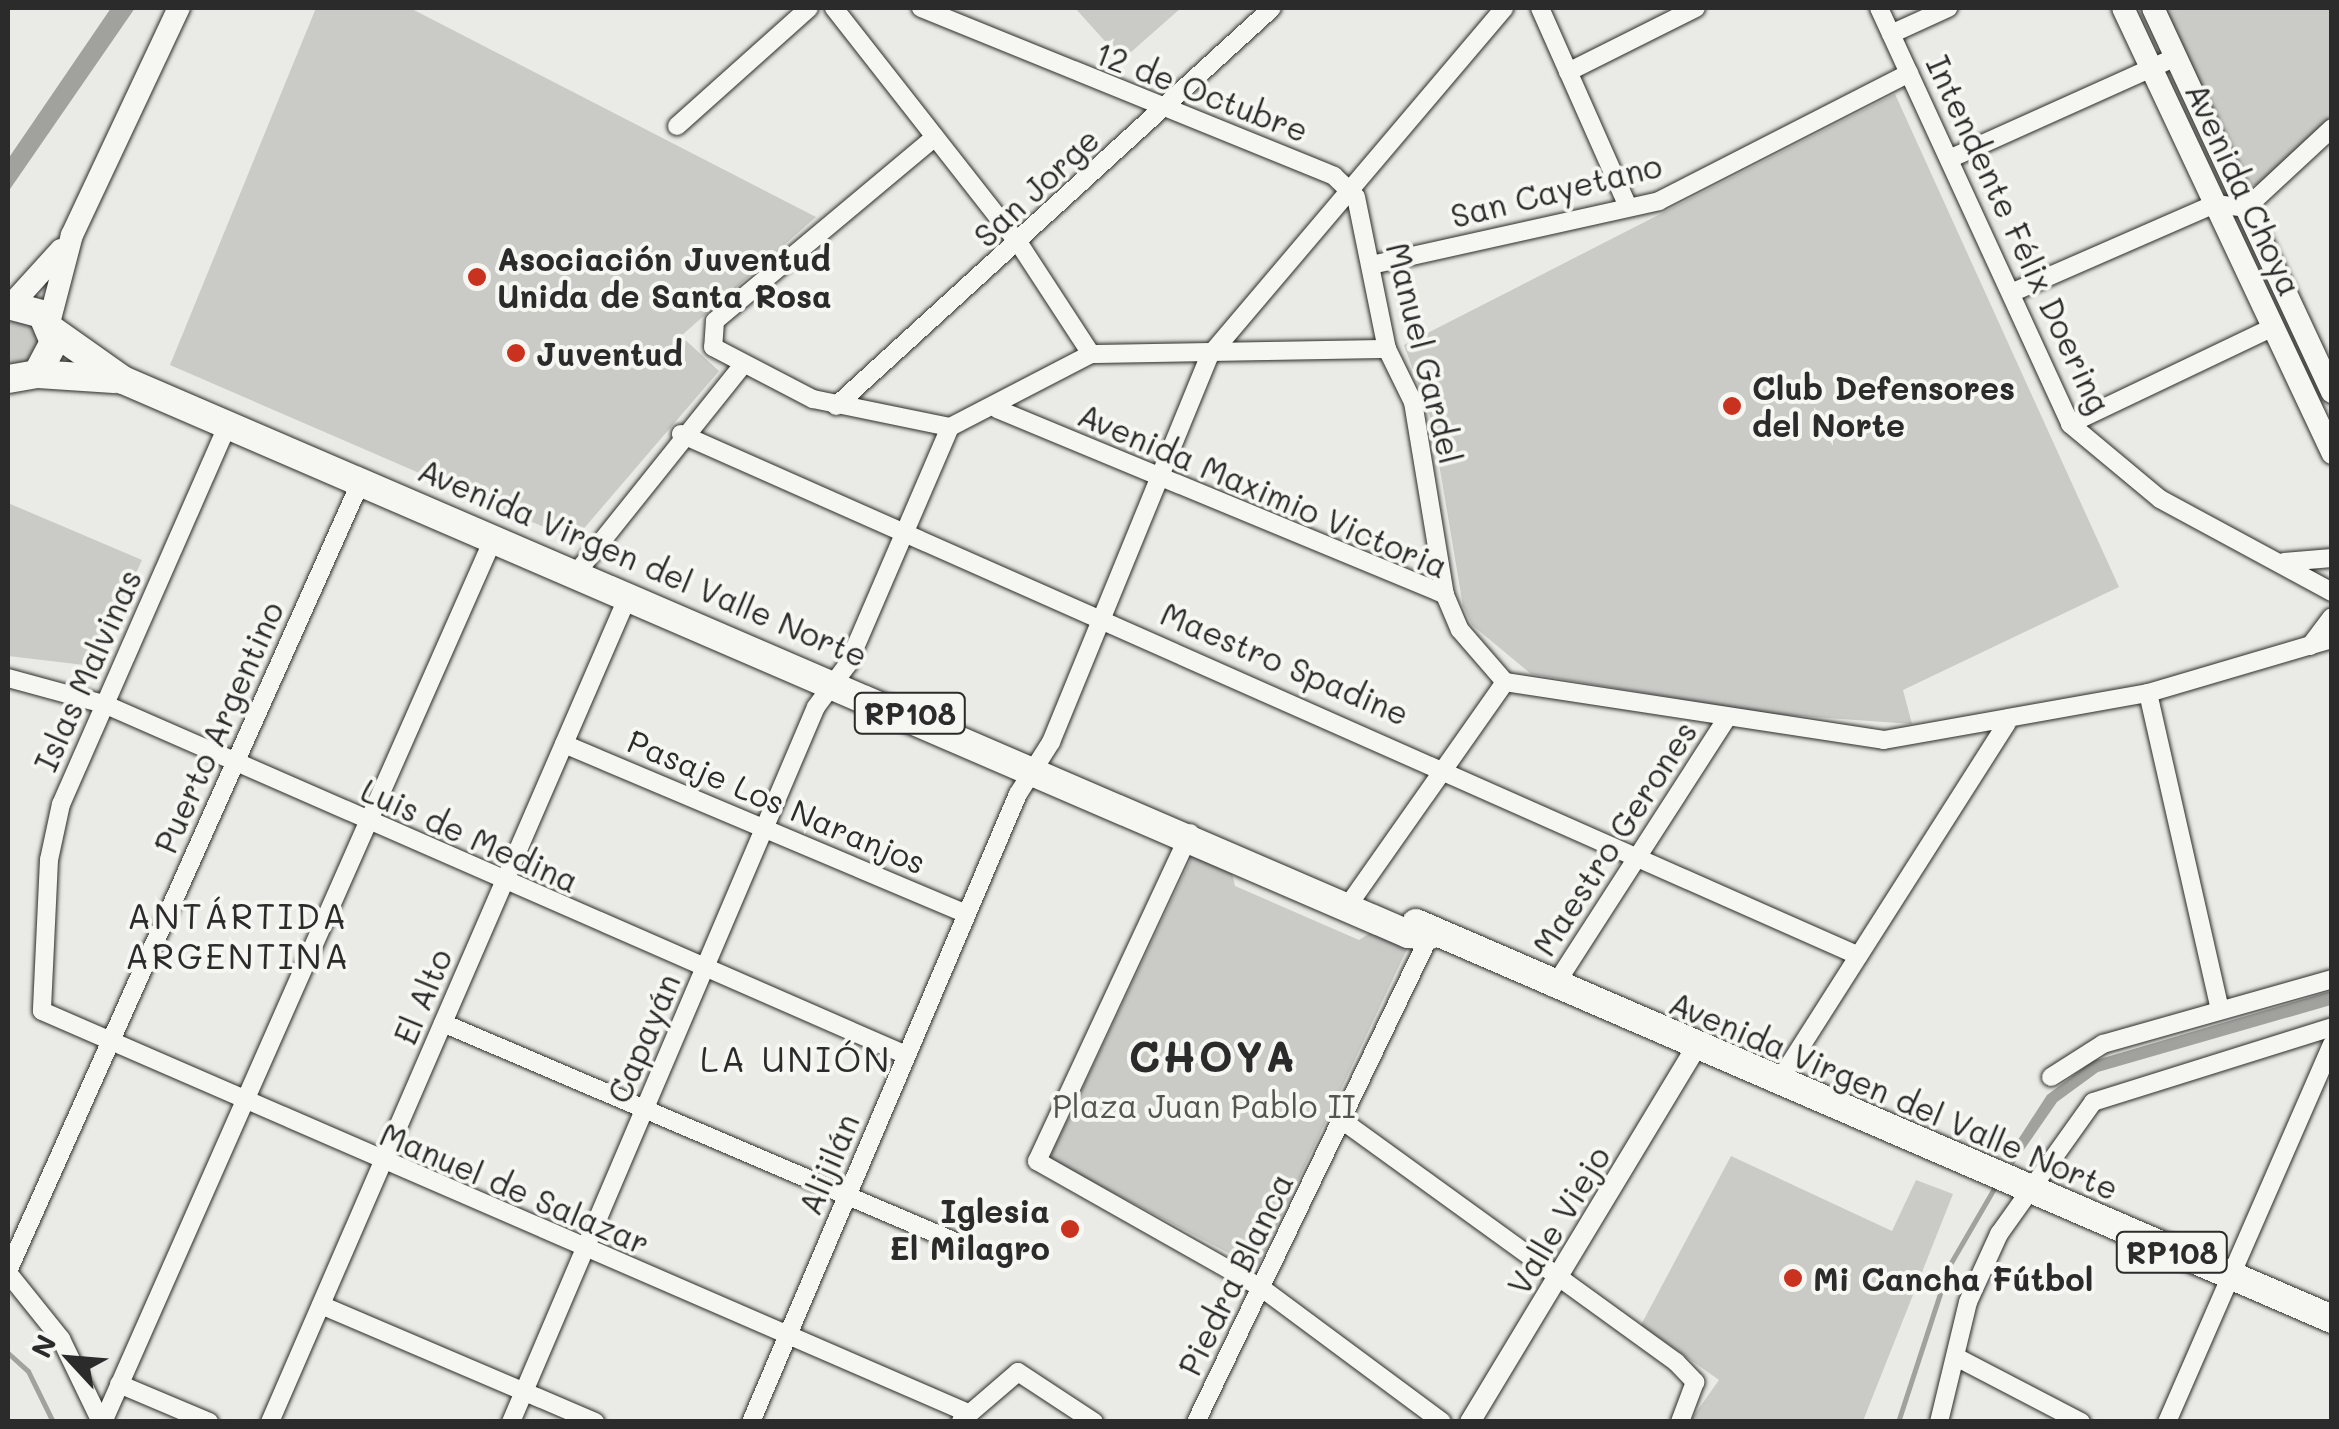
<!DOCTYPE html>
<meta charset="utf-8">
<style>
body{margin:0}
#map{position:relative;width:2339px;height:1429px;overflow:hidden;background:#eaeae6;font-family:Mali,sans-serif}
div>[style]{position:absolute}
.green>*{inset:0;background:#cacac7}
.water>*{inset:0;background:#a1a19e}
.stream>*{height:5px;margin:-2.5px;padding:0 2.5px;transform-origin:2.5px;border-radius:2.5px;background:#a1a19e}
.roads{filter:drop-shadow(0 0 2px #2b2b2b) drop-shadow(0 0 2px #2b2b2b)}
.minor>*{height:18px;margin:-9px;padding:0 9px;transform-origin:9px;border-radius:9px;background:#f6f6f2}
.tertiary>*{height:20px;margin:-10px;padding:0 10px;transform-origin:10px;border-radius:10px;background:#f6f6f2}
.secondary>*{height:22px;margin:-11px;padding:0 11px;transform-origin:11px;border-radius:11px;background:#f6f6f2}
.primary>*{height:28px;margin:-14px;padding:0 14px;transform-origin:14px;border-radius:14px;background:#f6f6f2}
.dots>*{width:28px;height:28px;translate:-50% -50%;box-sizing:border-box;border:5px solid #f6f6f2;border-radius:50%}
span{translate:-50% -50%;white-space:nowrap;text-align:center;line-height:1.15;-webkit-text-stroke:8px #f6f6f2;paint-order:stroke}
.shield-label span{padding:2px 8px;background:#f6f6f2;border:2px solid;border-radius:8px;-webkit-text-stroke-width:0}
.shield-label{font-size:30px;color:#2b2b2b;font-weight:700}
.street-label{font-size:32px;color:#2b2b2b}
.poi-label{font-size:32px;color:#2b2b2b;font-weight:700}
.left{translate:0 -50%;text-align:left}
.right{translate:-100% -50%;text-align:right}
.park-label{font-size:32px;color:#535352}
.neighbourhood-label{font-size:35px;color:#2b2b2b;letter-spacing:2.5px}
.district-label{font-size:42px;color:#2b2b2b;font-weight:700;letter-spacing:2.5px}
.frame{position:absolute;inset:0;border:10px solid #2b2b2b;pointer-events:none}
.north{position:absolute;left:20px;top:1309px;width:100px;height:100px;-webkit-text-stroke:8px #f6f6f2;paint-order:stroke;rotate:296deg;font-size:28px;font-weight:700;line-height:40px;text-align:center;color:#2b2b2b}
.north::after{content:'';display:block;margin:auto;width:35px;height:45px;background:#2b2b2b;clip-path:polygon(50% 0,100% 100%,50% 72%,0 100%)}
</style>
<div id="map">
<div class="green">
<i style="clip-path:polygon(316px 8px,410px 8px,816px 217px,681px 336px,719px 371px,574px 540px,170px 365px)"></i>
<i style="clip-path:polygon(1075px 8px,1181px 8px,1122px 60px)"></i>
<i style="clip-path:polygon(2162px 8px,2331px 8px,2331px 118px,2259px 186px,2244px 183px)"></i>
<i style="clip-path:polygon(1895px 94px,2119px 587px,1903px 690px,1912px 724px,1771px 714px,1531px 674px,1472px 625px,1463px 606px,1432px 422px,1404px 345px)"></i>
<i style="clip-path:polygon(8px 321px,33px 324px,40px 344px,28px 362px,8px 363px)"></i>
<i style="clip-path:polygon(8px 503px,142px 560px,93px 666px,8px 656px)"></i>
<i style="clip-path:polygon(1193px 855px,1231px 868px,1235px 886px,1359px 940px,1375px 930px,1407px 949px,1257px 1268px,1049px 1159px)"></i>
<i style="clip-path:polygon(1731px 1156px,1892px 1231px,1916px 1180px,1953px 1194px,1863px 1421px,1690px 1421px,1719px 1380px,1641px 1325px)"></i>
</div>
<div class="water">
<i style="clip-path:polygon(111px 8px,135px 8px,8px 192px,8px 159px)"></i>
<i style="clip-path:polygon(2331px 991px,2331px 1005px,2098px 1072px,2057px 1102px,2014px 1164px,2005px 1160px,2047px 1095px,2093px 1061px)"></i>
</div>
<div class="stream">
<i style="left:8px;top:1353px;width:27px;rotate:42deg"></i>
<i style="left:28px;top:1371px;width:57px;rotate:63.9deg"></i>
<i style="left:1898px;top:1422px;width:164px;rotate:-71.9deg"></i>
<i style="left:1949px;top:1266px;width:94px;rotate:-59.9deg"></i>
</div>
<div class="roads">
<div class="minor">
<i style="left:834px;top:8px;width:301px;rotate:51.9deg"></i>
<i style="left:1020px;top:245px;width:130px;rotate:56.9deg"></i>
<i style="left:921px;top:8px;width:446px;rotate:22.1deg"></i>
<i style="left:1334px;top:176px;width:30px;rotate:44deg"></i>
<i style="left:1356px;top:197px;width:155px;rotate:78.5deg"></i>
<i style="left:1387px;top:349px;width:59px;rotate:63.9deg"></i>
<i style="left:1413px;top:402px;width:196px;rotate:80.6deg"></i>
<i style="left:1445px;top:595px;width:38px;rotate:67deg"></i>
<i style="left:1460px;top:630px;width:69px;rotate:49.1deg"></i>
<i style="left:1505px;top:682px;width:383px;rotate:8.7deg"></i>
<i style="left:1884px;top:740px;width:268px;rotate:-10.1deg"></i>
<i style="left:2148px;top:693px;width:192px;rotate:-16.4deg"></i>
<i style="left:1540px;top:8px;width:218px;rotate:66.1deg"></i>
<i style="left:1879px;top:8px;width:458px;rotate:65.3deg"></i>
<i style="left:2070px;top:424px;width:117px;rotate:39.8deg"></i>
<i style="left:2160px;top:499px;width:196px;rotate:28.4deg"></i>
<i style="left:1891px;top:34px;width:63px;rotate:-24.5deg"></i>
<i style="left:1568px;top:72px;width:143px;rotate:-26.6deg"></i>
<i style="left:677px;top:126px;width:177px;rotate:-41.8deg"></i>
<i style="left:935px;top:137px;width:287px;rotate:140.1deg"></i>
<i style="left:715px;top:321px;width:26px;rotate:94deg"></i>
<i style="left:713px;top:347px;width:113px;rotate:27.5deg"></i>
<i style="left:813px;top:399px;width:140px;rotate:11.6deg"></i>
<i style="left:950px;top:427px;width:159px;rotate:-27.4deg"></i>
<i style="left:1091px;top:354px;width:296px;rotate:-1deg"></i>
<i style="left:1949px;top:159px;width:249px;rotate:-24.2deg"></i>
<i style="left:1371px;top:265px;width:295px;rotate:-12.5deg"></i>
<i style="left:1659px;top:201px;width:281px;rotate:-27.1deg"></i>
<i style="left:2011px;top:293px;width:223px;rotate:-23.6deg"></i>
<i style="left:2215px;top:204px;width:31px;rotate:7deg"></i>
<i style="left:2246px;top:208px;width:117px;rotate:-42.9deg"></i>
<i style="left:836px;top:406px;width:590px;rotate:-42.39deg"></i>
<i style="left:997px;top:409px;width:485px;rotate:22.5deg"></i>
<i style="left:228px;top:424px;width:415px;rotate:113.7deg"></i>
<i style="left:61px;top:804px;width:57px;rotate:102.1deg"></i>
<i style="left:49px;top:860px;width:151px;rotate:92.7deg"></i>
<i style="left:42px;top:1011px;width:1009px;rotate:23.47deg"></i>
<i style="left:2070px;top:424px;width:225px;rotate:-25.5deg"></i>
<i style="left:681px;top:434px;width:1288px;rotate:23.9deg"></i>
<i style="left:2284px;top:562px;width:48px;rotate:-4.8deg"></i>
<i style="left:577px;top:572px;width:263px;rotate:-51.3deg"></i>
<i style="left:2310px;top:646px;width:36px;rotate:-53deg"></i>
<i style="left:8px;top:678px;width:99px;rotate:15.2deg"></i>
<i style="left:104px;top:704px;width:875px;rotate:23.64deg"></i>
<i style="left:2148px;top:693px;width:325px;rotate:77.2deg"></i>
<i style="left:564px;top:744px;width:437px;rotate:22.9deg"></i>
<i style="left:1190px;top:833px;width:362px;rotate:115deg"></i>
<i style="left:1037px;top:1161px;width:260px;rotate:29.5deg"></i>
<i style="left:1263px;top:1289px;width:223px;rotate:36.6deg"></i>
<i style="left:1347px;top:907px;width:275px;rotate:-54.9deg"></i>
<i style="left:1553px;top:988px;width:318px;rotate:-57.2deg"></i>
<i style="left:443px;top:1023px;width:560px;rotate:23.13deg"></i>
<i style="left:2051px;top:1077px;width:62px;rotate:-32.4deg"></i>
<i style="left:2103px;top:1044px;width:238px;rotate:-15.8deg"></i>
<i style="left:1777px;top:1084px;width:428px;rotate:-57.5deg"></i>
<i style="left:1343px;top:1121px;width:411px;rotate:35.9deg"></i>
<i style="left:1676px;top:1362px;width:28px;rotate:46deg"></i>
<i style="left:1695px;top:1382px;width:43px;rotate:110.6deg"></i>
<i style="left:8px;top:1271px;width:865px;rotate:-65.92deg"></i>
<i style="left:8px;top:1273px;width:85px;rotate:51.2deg"></i>
<i style="left:61px;top:1339px;width:92px;rotate:64.3deg"></i>
<i style="left:321px;top:1305px;width:298px;rotate:23.1deg"></i>
<i style="left:1958px;top:1358px;width:139px;rotate:27.5deg"></i>
<i style="left:119px;top:1384px;width:98px;rotate:22.9deg"></i>
<i style="left:961px;top:1421px;width:75px;rotate:-40.7deg"></i>
<i style="left:1018px;top:1372px;width:91px;rotate:33.3deg"></i>
<i style="left:103px;top:1422px;width:968px;rotate:-66.16deg"></i>
<i style="left:270px;top:1422px;width:902px;rotate:-66.56deg"></i>
<i style="left:511px;top:1422px;width:777px;rotate:-66.9deg"></i>
<i style="left:816px;top:707px;width:54px;rotate:-53.3deg"></i>
<i style="left:848px;top:664px;width:258px;rotate:-66.7deg"></i>
<i style="left:751px;top:1422px;width:682px;rotate:-66.97deg"></i>
<i style="left:1018px;top:794px;width:62px;rotate:-57.6deg"></i>
<i style="left:1051px;top:742px;width:418px;rotate:-67.7deg"></i>
<i style="left:1210px;top:355px;width:455px;rotate:-49.7deg"></i>
<i style="left:1196px;top:1422px;width:540px;rotate:-64.34deg"></i>
<i style="left:1939px;top:1422px;width:123px;rotate:-76.4deg"></i>
<i style="left:1968px;top:1302px;width:75px;rotate:-65.5deg"></i>
<i style="left:1999px;top:1234px;width:162px;rotate:-54.5deg"></i>
<i style="left:2093px;top:1102px;width:250px;rotate:-17.4deg"></i>
<i style="left:2167px;top:1422px;width:412px;rotate:-66.4deg"></i>
</div>
<div class="tertiary">
<i style="left:1470px;top:1422px;width:436px;rotate:-58.9deg"></i>
</div>
<div class="secondary">
<i style="left:2123px;top:8px;width:492px;rotate:64.8deg"></i>
<i style="left:2153px;top:8px;width:424px;rotate:65deg"></i>
<i style="left:12px;top:304px;width:73px;rotate:-47.8deg"></i>
<i style="left:49px;top:323px;width:91px;rotate:-75.4deg"></i>
<i style="left:72px;top:235px;width:251px;rotate:-64.8deg"></i>
</div>
<div class="primary">
<i style="left:8px;top:305px;width:35px;rotate:15deg"></i>
<i style="left:42px;top:314px;width:30px;rotate:67deg"></i>
<i style="left:54px;top:342px;width:36px;rotate:118deg"></i>
<i style="left:37px;top:374px;width:29px;rotate:170deg"></i>
<i style="left:52px;top:330px;width:87px;rotate:35.2deg"></i>
<i style="left:123px;top:380px;width:1399px;rotate:23.32deg"></i>
<i style="left:1408px;top:934px;width:22px;rotate:3deg"></i>
<i style="left:37px;top:374px;width:78px;rotate:3.7deg"></i>
<i style="left:1416px;top:923px;width:998px;rotate:23.38deg"></i>
</div>
</div>
<div class="dots">
<i style="left:477px;top:277px;background:#c8321e"></i>
<i style="left:516px;top:353px;background:#c8321e"></i>
<i style="left:1732px;top:406px;background:#c8321e"></i>
<i style="left:1070px;top:1229px;background:#c8321e"></i>
<i style="left:1793px;top:1278px;background:#c8321e"></i>
</div>
<div class="shield-label">
<span style="left:910px;top:713px">RP108</span>
<span style="left:2172px;top:1252px">RP108</span>
</div>
<div class="street-label">
<span style="left:1202px;top:91px;rotate:21deg">12 de Octubre</span>
<span style="left:1036px;top:187px;rotate:-43deg">San Jorge</span>
<span style="left:2244px;top:189px;rotate:65deg">Avenida Choya</span>
<span style="left:1556px;top:190px;rotate:-14deg">San Cayetano</span>
<span style="left:2019px;top:234px;rotate:65deg">Intendente Félix Doering</span>
<span style="left:1425px;top:353px;rotate:76deg">Manuel Gardel</span>
<span style="left:1263px;top:490px;rotate:23deg">Avenida Maximio Victoria</span>
<span style="left:643px;top:562px;rotate:23deg">Avenida Virgen del Valle Norte</span>
<span style="left:1285px;top:663px;rotate:23deg">Maestro Spadine</span>
<span style="left:87px;top:670px;rotate:-66deg">Islas Malvinas</span>
<span style="left:218px;top:727px;rotate:-66deg">Puerto Argentino</span>
<span style="left:777px;top:801px;rotate:23deg">Pasaje Los Naranjos</span>
<span style="left:470px;top:835px;rotate:24deg">Luis de Medina</span>
<span style="left:1614px;top:838px;rotate:-57deg">Maestro Gerones</span>
<span style="left:422px;top:996px;rotate:-67deg">El Alto</span>
<span style="left:643px;top:1038px;rotate:-67deg">Capayán</span>
<span style="left:1894px;top:1095px;rotate:23deg">Avenida Virgen del Valle Norte</span>
<span style="left:828px;top:1164px;rotate:-67deg">Alijilán</span>
<span style="left:515px;top:1188px;rotate:23deg">Manuel de Salazar</span>
<span style="left:1558px;top:1220px;rotate:-59deg">Valle Viejo</span>
<span style="left:1235px;top:1274px;rotate:-64deg">Piedra Blanca</span>
</div>
<div class="poi-label">
<span class="left" style="left:497px;top:277px">Asociación Juventud<br>Unida de Santa Rosa</span>
<span class="left" style="left:536px;top:353px">Juventud</span>
<span class="left" style="left:1752px;top:406px">Club Defensores<br>del Norte</span>
<span class="right" style="left:1050px;top:1229px">Iglesia<br>El Milagro</span>
<span class="left" style="left:1813px;top:1278px">Mi Cancha Fútbol</span>
</div>
<div class="park-label">
<span style="left:1204px;top:1105px">Plaza Juan Pablo II</span>
</div>
<div class="neighbourhood-label">
<span style="left:238px;top:935px">ANTÁRTIDA<br>ARGENTINA</span>
<span style="left:796px;top:1058px">LA UNIÓN</span>
</div>
<div class="district-label">
<span style="left:1213px;top:1056px">CHOYA</span>
</div>
<div class="frame"></div>
<div class="north">N</div>
</div>
